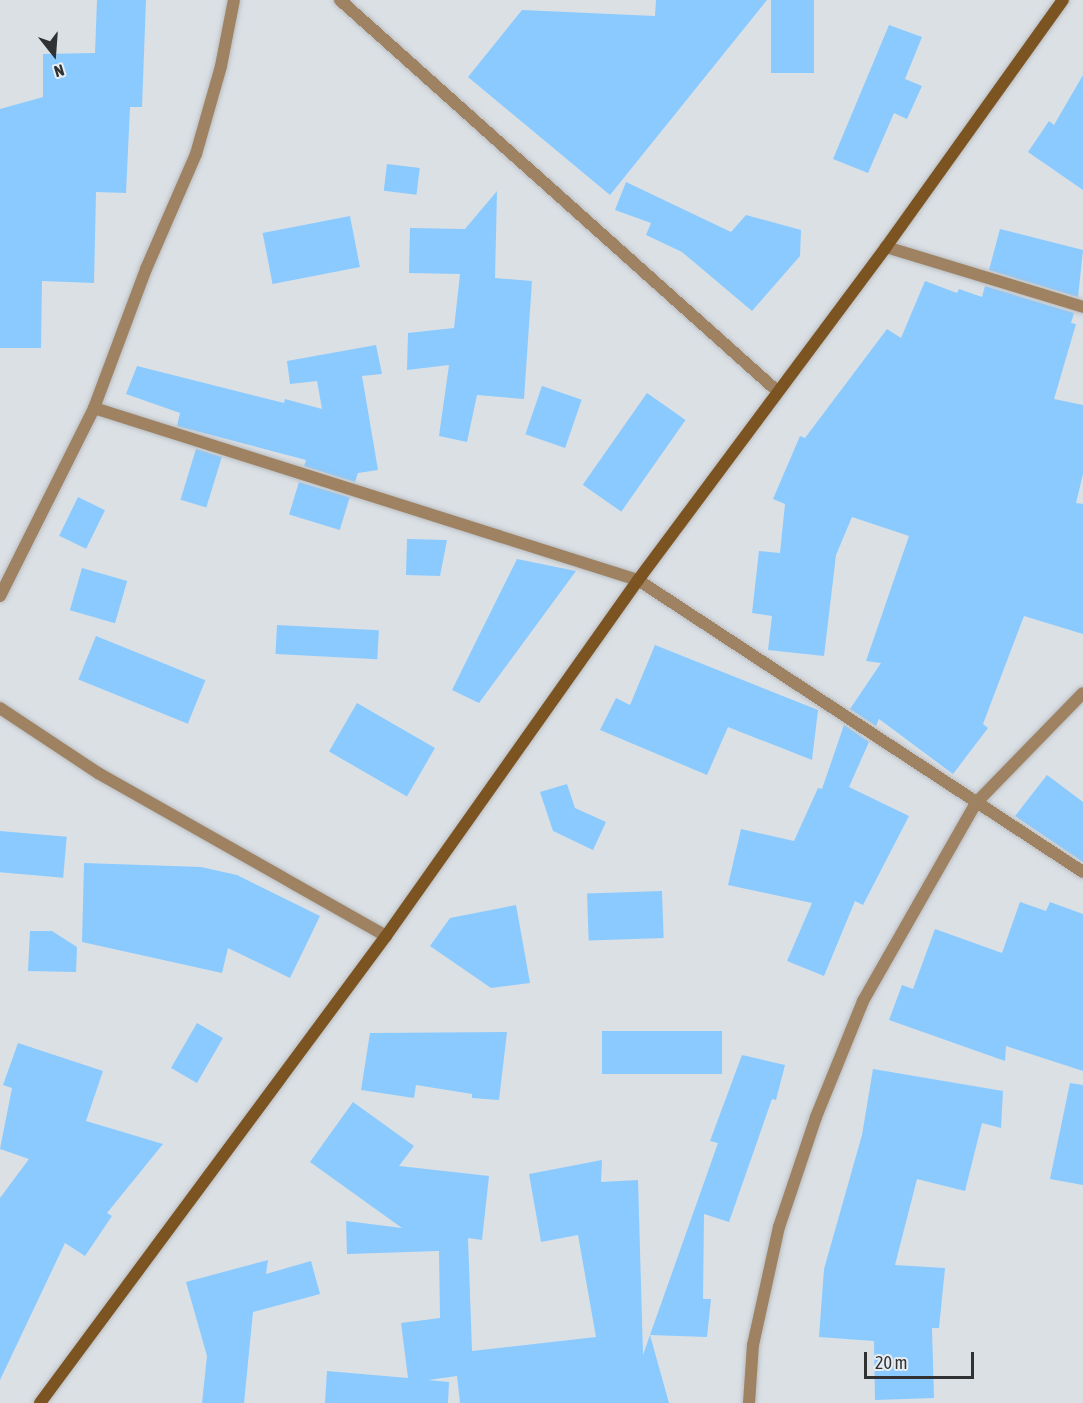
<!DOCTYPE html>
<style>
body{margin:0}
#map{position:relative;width:1083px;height:1403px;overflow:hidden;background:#dbe0e5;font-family:"Asap Condensed",sans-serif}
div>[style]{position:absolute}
.building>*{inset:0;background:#8acaff;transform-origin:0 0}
.roads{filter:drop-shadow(0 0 2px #b9bdc1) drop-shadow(0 0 2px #b9bdc1)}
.street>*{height:12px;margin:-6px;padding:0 6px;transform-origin:6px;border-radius:6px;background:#9e8262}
.secondary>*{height:12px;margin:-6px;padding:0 6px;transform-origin:6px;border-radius:6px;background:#7c5421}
span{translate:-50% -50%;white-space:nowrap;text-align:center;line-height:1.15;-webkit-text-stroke:4.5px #e8edf2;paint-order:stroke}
.north{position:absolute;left:24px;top:24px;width:60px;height:60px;-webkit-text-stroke:4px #e8edf2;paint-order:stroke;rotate:163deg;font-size:16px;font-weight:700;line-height:24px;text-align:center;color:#2f3133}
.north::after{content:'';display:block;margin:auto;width:21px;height:27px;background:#2f3133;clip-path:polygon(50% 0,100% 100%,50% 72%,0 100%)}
.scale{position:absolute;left:864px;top:1352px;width:110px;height:27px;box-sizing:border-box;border:3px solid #2f3133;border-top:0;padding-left:8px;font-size:18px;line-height:21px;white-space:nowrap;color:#2f3133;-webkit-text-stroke:4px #e8edf2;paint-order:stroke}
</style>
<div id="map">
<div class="building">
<i style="clip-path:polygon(97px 0,146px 0,142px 107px,130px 107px,126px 193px,96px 192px,94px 283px,42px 281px,41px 348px,0 348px,0 109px,43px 97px,43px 54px,95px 53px)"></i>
<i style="clip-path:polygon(656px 0,767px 0,610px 195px,468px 77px,522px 10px,655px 16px)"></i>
<i style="left:771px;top:0;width:43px;height:73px"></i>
<i style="clip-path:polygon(889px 25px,922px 37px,905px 79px,922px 86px,907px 119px,894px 113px,868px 173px,833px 159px)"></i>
<i style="clip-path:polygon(1083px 75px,1083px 190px,1028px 152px,1049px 121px,1054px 125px)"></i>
<i style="left:387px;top:164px;width:33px;height:27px;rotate:7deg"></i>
<i style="clip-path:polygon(626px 182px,731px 232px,746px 215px,801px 230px,800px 256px,752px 311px,682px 252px,646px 235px,651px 223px,615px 210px)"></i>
<i style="clip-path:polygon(497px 191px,495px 278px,532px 281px,524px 399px,477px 395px,467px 442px,439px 436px,449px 365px,407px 370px,408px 333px,454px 328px,460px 274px,409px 273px,410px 228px,465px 229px)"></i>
<i style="left:350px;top:216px;width:52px;height:89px;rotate:79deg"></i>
<i style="clip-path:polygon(1000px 229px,1083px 250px,1078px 297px,989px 270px)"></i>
<i style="clip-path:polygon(925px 281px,957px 293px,959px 289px,982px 297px,985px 286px,1074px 313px,1071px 323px,1076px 324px,1054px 399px,1083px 405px,1083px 474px,1076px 503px,1083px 504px,1083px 634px,1024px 616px,983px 724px,988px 728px,953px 774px,879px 719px,876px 726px,850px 709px,881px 663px,866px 661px,909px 536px,852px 517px,836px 555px,824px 656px,768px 650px,772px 616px,752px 613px,759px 551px,780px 553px,785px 504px,773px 499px,800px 436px,805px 438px,887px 329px,901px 338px)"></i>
<i style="clip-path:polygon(376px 345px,382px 374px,362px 376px,378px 470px,358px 473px,355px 482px,304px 466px,306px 460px,177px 426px,180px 413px,126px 394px,137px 366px,284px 403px,285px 399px,322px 409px,317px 381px,290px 384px,287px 361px)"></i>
<i style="left:542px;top:386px;width:42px;height:51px;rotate:19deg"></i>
<i style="left:647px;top:393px;width:47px;height:112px;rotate:35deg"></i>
<i style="left:196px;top:449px;width:27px;height:53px;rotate:17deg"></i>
<i style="left:299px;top:482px;width:53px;height:34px;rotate:17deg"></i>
<i style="left:78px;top:497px;width:30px;height:43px;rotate:26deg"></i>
<i style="clip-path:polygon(407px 539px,447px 540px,440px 576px,406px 575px)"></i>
<i style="clip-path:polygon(517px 559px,576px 571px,479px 703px,452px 690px)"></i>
<i style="left:82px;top:568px;width:47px;height:44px;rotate:16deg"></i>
<i style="left:277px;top:625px;width:102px;height:29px;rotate:3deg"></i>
<i style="left:96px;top:636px;width:118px;height:47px;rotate:22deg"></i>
<i style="clip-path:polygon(655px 645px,818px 710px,812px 760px,728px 727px,707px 775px,600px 730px,616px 698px,630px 705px)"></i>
<i style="left:357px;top:703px;width:90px;height:56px;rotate:30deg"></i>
<i style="clip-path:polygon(844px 725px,869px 742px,849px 787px,909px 816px,863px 905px,855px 901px,824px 976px,787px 961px,812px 903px,728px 885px,741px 829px,794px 841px,818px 788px,822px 789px)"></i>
<i style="clip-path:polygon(1047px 775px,1083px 802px,1083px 862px,1015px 816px)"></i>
<i style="clip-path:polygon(567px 784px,575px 808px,606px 822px,593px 850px,553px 831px,540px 792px)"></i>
<i style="left:0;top:831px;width:67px;height:41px;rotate:5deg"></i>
<i style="clip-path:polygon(84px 863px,201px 867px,237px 875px,320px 916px,290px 978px,228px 948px,222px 973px,82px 942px)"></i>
<i style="left:662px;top:891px;width:47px;height:75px;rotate:88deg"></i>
<i style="clip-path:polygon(1020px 902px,1046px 911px,1050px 902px,1083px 914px,1083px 1071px,1006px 1046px,1005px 1061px,889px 1020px,902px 985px,913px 989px,935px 929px,1002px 953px)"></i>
<i style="clip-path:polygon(516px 905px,530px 983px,491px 988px,430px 946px,450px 918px)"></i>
<i style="clip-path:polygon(30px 931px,52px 931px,77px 947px,76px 972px,28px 971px)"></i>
<i style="left:197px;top:1023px;width:30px;height:52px;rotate:30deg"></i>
<i style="left:722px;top:1031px;width:43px;height:120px;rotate:90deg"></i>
<i style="clip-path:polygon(507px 1032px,499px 1100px,472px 1098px,472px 1094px,416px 1085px,414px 1098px,361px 1090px,370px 1033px)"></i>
<i style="clip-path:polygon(18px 1043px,103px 1071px,86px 1121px,163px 1144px,107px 1213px,112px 1216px,85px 1256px,65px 1243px,0 1380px,0 1198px,29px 1159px,0 1149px,12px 1088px,3px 1085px)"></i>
<i style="clip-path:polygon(742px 1055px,785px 1065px,776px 1100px,772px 1099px,729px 1222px,704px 1214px,703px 1299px,711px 1299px,707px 1337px,650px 1335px,718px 1143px,710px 1141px)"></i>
<i style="clip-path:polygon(873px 1069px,1003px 1091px,1001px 1128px,982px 1123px,965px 1191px,917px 1179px,895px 1265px,945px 1268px,939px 1328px,932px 1328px,934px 1398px,875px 1400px,874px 1341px,819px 1337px,824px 1269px,862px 1135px)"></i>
<i style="clip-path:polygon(1070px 1083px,1083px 1085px,1083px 1185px,1050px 1179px)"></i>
<i style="clip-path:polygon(353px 1102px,414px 1146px,399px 1166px,489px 1176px,482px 1240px,468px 1238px,472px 1351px,596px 1337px,578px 1235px,541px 1242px,529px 1174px,602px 1160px,601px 1182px,638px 1180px,643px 1355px,650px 1335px,669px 1403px,460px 1403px,457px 1376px,428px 1380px,449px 1382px,448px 1403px,325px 1403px,327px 1371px,408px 1378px,401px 1323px,440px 1318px,439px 1251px,347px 1254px,346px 1221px,402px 1228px,310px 1162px)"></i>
<i style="clip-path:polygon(268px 1260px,266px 1274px,311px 1261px,320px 1294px,253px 1312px,244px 1403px,202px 1403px,207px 1356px,186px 1282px)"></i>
</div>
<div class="roads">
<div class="street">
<i style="left:340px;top:0;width:585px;rotate:41.81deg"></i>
<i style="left:886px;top:247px;width:206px;rotate:16.9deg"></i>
<i style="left:94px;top:408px;width:571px;rotate:17.55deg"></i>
<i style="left:638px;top:580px;width:532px;rotate:33.27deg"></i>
<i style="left:0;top:596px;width:210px;rotate:-63.4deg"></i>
<i style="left:94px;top:408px;width:148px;rotate:-69.5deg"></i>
<i style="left:146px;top:269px;width:125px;rotate:-66.5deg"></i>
<i style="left:196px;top:154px;width:91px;rotate:-74.1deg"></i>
<i style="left:221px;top:66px;width:67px;rotate:-78.9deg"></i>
<i style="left:0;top:708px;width:118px;rotate:33.6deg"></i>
<i style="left:98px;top:773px;width:331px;rotate:29.5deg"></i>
<i style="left:749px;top:1403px;width:58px;rotate:-86.1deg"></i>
<i style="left:753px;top:1345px;width:121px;rotate:-77.6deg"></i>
<i style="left:779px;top:1227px;width:116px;rotate:-71.4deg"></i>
<i style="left:816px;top:1117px;width:125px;rotate:-67.9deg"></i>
<i style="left:863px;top:1001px;width:228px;rotate:-60.3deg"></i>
<i style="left:976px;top:803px;width:153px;rotate:-45.8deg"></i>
</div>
<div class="secondary">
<i style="left:40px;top:1403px;width:581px;rotate:-53.47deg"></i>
<i style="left:386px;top:936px;width:436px;rotate:-54.7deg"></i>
<i style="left:638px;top:580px;width:415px;rotate:-53.3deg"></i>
<i style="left:886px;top:247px;width:304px;rotate:-54.4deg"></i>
</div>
</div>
<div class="north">N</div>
<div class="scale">20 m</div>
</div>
